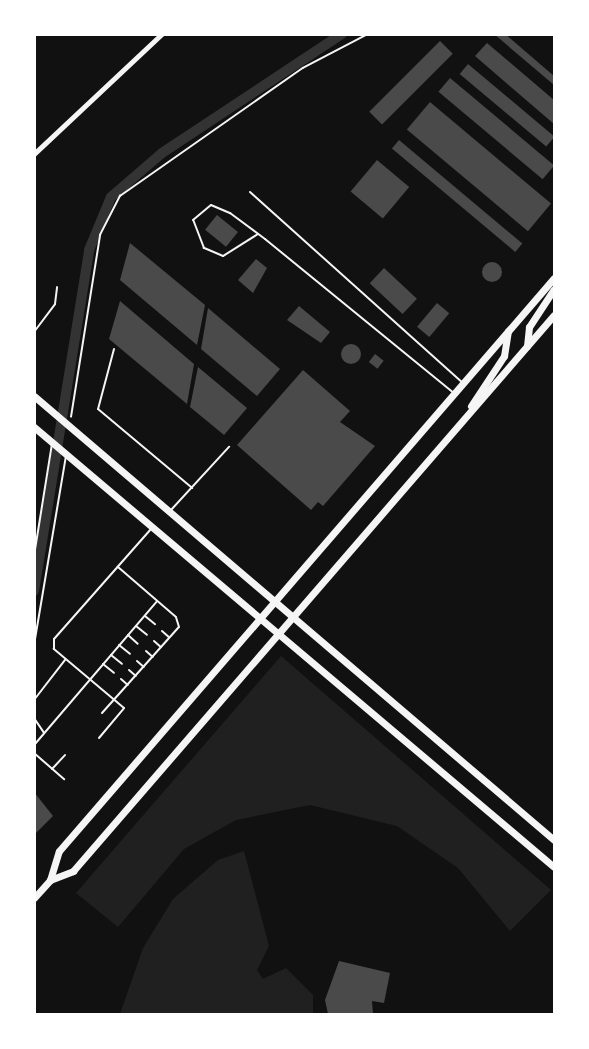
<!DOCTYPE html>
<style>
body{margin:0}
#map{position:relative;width:589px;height:1049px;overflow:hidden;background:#111;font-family:Manrope,sans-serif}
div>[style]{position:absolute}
.green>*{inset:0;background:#202020}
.canal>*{height:10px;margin:-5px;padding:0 5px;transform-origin:5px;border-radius:5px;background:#333}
.building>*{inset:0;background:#4a4a4a;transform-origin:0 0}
.round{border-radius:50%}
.path>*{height:1.5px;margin:-0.75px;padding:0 0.75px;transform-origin:0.75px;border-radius:0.75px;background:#f5f5f5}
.service>*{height:2px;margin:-1px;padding:0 1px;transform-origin:1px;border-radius:1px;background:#f5f5f5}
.minor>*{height:4.5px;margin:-2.25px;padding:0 2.25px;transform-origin:2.25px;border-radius:2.25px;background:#f5f5f5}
.secondary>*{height:7px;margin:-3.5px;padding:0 3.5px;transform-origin:3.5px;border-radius:3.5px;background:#f5f5f5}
span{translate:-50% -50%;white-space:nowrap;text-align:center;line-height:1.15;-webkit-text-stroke:4.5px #fff;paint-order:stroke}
.frame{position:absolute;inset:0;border:36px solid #fff;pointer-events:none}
</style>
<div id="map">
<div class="green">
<i style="clip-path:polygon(281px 656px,551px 890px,510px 931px,458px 868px,397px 826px,310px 805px,236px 820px,184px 849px,118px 927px,76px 893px)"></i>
<i style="clip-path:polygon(244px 851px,269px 946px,257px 970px,263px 979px,286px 968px,313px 995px,313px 1014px,120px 1014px,143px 948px,173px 899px,218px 860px)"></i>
</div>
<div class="canal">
<i style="left:34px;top:591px;width:345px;rotate:-80.8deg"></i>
<i style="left:89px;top:250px;width:57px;rotate:-67.5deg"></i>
<i style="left:111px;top:197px;width:67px;rotate:-40.8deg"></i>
<i style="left:162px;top:153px;width:216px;rotate:-33.5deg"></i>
</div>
<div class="building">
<i style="clip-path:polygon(494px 34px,505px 34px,554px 76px,554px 85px)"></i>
<i style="left:440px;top:41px;width:18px;height:100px;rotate:45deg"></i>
<i style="clip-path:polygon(487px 43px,554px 100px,554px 124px,475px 56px)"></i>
<i style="left:468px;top:64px;width:113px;height:13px;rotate:40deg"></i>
<i style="left:450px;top:78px;width:136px;height:18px;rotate:40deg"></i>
<i style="left:430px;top:102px;width:158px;height:36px;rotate:40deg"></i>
<i style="left:399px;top:140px;width:161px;height:11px;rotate:40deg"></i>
<i style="left:377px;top:160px;width:42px;height:41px;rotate:40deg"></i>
<i style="left:217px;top:215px;width:27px;height:19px;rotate:39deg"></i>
<i style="clip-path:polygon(130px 243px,205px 305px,197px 345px,120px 280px)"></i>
<i style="clip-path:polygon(256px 259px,267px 268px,253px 293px,238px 280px)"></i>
<i class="round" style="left:482px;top:262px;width:20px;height:20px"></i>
<i style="left:384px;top:268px;width:45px;height:21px;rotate:43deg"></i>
<i style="clip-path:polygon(120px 301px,194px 364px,187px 404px,109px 339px)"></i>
<i style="left:437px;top:303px;width:16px;height:31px;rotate:40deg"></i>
<i style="clip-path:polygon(299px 306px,330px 332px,321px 343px,287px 320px)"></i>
<i style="clip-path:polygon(208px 308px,280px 369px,257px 396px,201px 349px)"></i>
<i class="round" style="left:341px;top:344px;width:20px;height:20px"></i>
<i style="left:375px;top:354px;width:11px;height:10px;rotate:38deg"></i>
<i style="clip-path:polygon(198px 367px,247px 408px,224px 435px,190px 407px)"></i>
<i style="clip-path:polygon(303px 370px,350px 411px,340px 422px,375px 446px,323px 506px,318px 502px,311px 510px,237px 445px)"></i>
<i style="clip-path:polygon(34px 792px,53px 816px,34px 835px)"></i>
<i style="clip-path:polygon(339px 961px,390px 973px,384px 1003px,372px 1001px,373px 1014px,328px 1014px,325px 1000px)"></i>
</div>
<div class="path">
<i style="left:71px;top:417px;width:184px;rotate:-80.9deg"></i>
<i style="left:100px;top:235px;width:44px;rotate:-62.9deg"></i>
<i style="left:120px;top:196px;width:223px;rotate:-35deg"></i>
<i style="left:303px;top:68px;width:73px;rotate:-27.6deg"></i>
</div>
<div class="service">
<i style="left:250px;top:192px;width:286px;rotate:41.9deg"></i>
<i style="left:258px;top:234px;width:41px;rotate:147.8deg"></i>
<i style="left:223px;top:256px;width:21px;rotate:-157deg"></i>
<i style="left:204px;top:248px;width:30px;rotate:-111deg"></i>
<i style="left:193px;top:220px;width:23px;rotate:-40deg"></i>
<i style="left:211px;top:205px;width:21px;rotate:23deg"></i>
<i style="left:230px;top:213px;width:44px;rotate:36.6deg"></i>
<i style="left:265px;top:239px;width:244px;rotate:39.2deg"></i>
<i style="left:34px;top:332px;width:35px;rotate:-53deg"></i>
<i style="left:55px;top:304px;width:17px;rotate:-83deg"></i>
<i style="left:114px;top:349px;width:62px;rotate:104.9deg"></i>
<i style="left:98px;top:409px;width:123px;rotate:40deg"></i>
<i style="left:171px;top:510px;width:86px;rotate:-47.4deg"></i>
<i style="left:34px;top:556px;width:113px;rotate:-80.9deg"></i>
<i style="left:145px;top:616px;width:13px;rotate:39deg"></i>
<i style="left:136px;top:626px;width:14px;rotate:39deg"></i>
<i style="left:162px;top:631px;width:9px;rotate:41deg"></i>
<i style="left:128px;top:635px;width:13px;rotate:42deg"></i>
<i style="left:154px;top:641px;width:9px;rotate:41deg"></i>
<i style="left:34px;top:645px;width:192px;rotate:-80.4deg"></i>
<i style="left:119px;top:645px;width:14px;rotate:39deg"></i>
<i style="left:146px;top:651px;width:9px;rotate:41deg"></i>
<i style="left:111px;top:655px;width:14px;rotate:39deg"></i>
<i style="left:137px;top:661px;width:9px;rotate:41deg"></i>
<i style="left:103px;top:664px;width:14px;rotate:39deg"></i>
<i style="left:129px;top:670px;width:9px;rotate:41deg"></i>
<i style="left:121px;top:679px;width:9px;rotate:41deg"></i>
<i style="left:34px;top:700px;width:51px;rotate:-52.2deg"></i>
<i style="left:102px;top:713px;width:115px;rotate:-48.2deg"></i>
<i style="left:179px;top:627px;width:10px;rotate:-107deg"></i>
<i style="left:176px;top:617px;width:77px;rotate:-139.2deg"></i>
<i style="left:34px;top:718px;width:18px;rotate:56deg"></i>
<i style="left:99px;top:738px;width:39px;rotate:-50deg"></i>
<i style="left:124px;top:708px;width:92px;rotate:-139.9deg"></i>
<i style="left:54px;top:649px;width:10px;rotate:-90deg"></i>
<i style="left:54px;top:639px;width:147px;rotate:-48.6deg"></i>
<i style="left:35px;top:744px;width:188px;rotate:-49.5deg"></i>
<i style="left:34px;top:753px;width:40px;rotate:41deg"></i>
<i style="left:52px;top:769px;width:19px;rotate:-47deg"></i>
</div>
<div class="minor">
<i style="left:34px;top:154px;width:175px;rotate:-43.2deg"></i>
</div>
<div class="secondary">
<i style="left:527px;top:346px;width:19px;rotate:-84deg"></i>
<i style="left:529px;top:327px;width:45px;rotate:-56.7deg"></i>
<i style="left:34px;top:396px;width:684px;rotate:40.49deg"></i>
<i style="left:471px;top:406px;width:60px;rotate:-56.6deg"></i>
<i style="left:504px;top:356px;width:25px;rotate:-81deg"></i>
<i style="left:34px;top:427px;width:681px;rotate:40.24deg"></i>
<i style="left:50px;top:880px;width:25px;rotate:-21deg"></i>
<i style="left:73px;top:871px;width:735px;rotate:-49.14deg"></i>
<i style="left:34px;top:898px;width:24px;rotate:-48deg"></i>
<i style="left:50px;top:880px;width:30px;rotate:-73deg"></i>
<i style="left:59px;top:851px;width:757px;rotate:-49.18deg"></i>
</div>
<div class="frame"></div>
</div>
